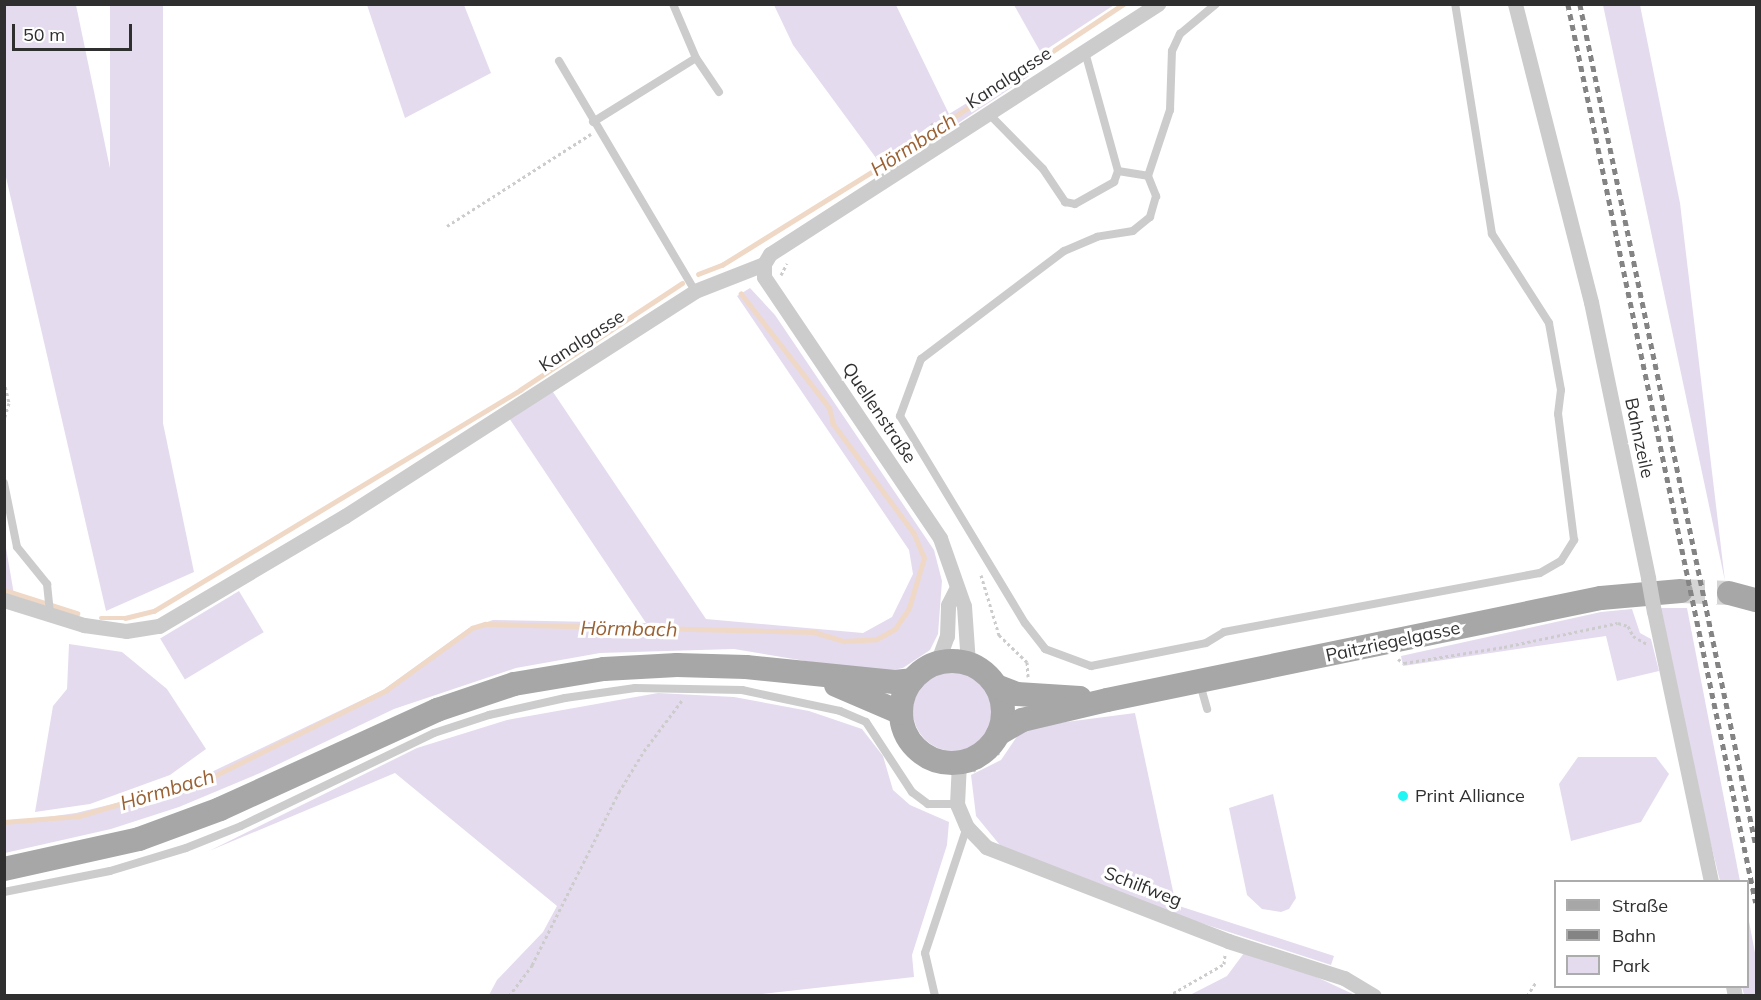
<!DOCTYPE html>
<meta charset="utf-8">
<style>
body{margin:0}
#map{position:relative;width:1761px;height:1000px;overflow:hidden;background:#fff;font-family:Mulish,sans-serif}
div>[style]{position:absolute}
.green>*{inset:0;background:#e5dbee;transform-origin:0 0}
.round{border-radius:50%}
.stream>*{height:4.5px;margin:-2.25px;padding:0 2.25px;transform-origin:2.25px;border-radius:2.25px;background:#efd8c6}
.primary-tunnel>*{height:24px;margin-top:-12px;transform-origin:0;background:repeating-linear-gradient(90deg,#d5d5d5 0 24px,transparent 0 36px)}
.path>*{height:3px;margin-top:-1.5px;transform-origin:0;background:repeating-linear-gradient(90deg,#ccc 0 3px,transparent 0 6px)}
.service>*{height:8px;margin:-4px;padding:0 4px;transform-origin:4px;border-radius:4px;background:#ccc}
.minor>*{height:15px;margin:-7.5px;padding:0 7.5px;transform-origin:7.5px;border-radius:7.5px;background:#ccc}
.primary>*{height:24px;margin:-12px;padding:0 12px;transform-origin:12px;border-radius:12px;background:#a7a7a7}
.primary>.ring{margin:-12px;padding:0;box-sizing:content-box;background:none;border:24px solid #a7a7a7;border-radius:50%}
.rail>*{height:4.5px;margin-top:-2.25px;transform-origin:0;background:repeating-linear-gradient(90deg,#848484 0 6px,transparent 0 10.5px)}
.minor-bridge>*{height:15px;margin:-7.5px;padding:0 7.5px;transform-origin:7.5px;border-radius:7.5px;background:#ccc}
.dots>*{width:16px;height:16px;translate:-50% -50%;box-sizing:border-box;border:3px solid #fff;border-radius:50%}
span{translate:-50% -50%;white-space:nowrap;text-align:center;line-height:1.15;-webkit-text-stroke:6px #fff;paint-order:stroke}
.street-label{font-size:18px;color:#2f2f2f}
.poi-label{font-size:18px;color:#2f2f2f}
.left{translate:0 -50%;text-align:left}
.water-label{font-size:20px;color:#9a6234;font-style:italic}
.frame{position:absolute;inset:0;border:6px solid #2f2f2f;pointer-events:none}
.legend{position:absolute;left:1554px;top:880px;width:195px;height:108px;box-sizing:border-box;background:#fff;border:2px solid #acacac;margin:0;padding:8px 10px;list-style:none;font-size:18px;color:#2f2f2f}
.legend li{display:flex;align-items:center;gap:12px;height:30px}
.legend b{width:30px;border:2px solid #acacac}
.scale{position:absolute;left:12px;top:24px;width:120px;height:27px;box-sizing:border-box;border:3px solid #2f2f2f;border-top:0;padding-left:8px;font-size:18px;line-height:21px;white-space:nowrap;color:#2f2f2f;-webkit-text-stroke:4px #fff;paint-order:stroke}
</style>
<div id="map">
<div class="green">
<i style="clip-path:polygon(4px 5px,76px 5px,194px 572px,106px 611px,5px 173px)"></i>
<i style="left:110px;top:5px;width:53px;height:492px"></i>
<i style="clip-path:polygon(367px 5px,464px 5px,491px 73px,405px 118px)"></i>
<i style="clip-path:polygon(774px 5px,896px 5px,949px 114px,1022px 69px,1029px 76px,945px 132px,935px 122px,879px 162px,793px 45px)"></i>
<i style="clip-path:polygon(1014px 5px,1114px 5px,1041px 53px)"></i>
<i style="clip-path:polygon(1603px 5px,1640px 5px,1641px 10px,1680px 203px,1725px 581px)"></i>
<i style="clip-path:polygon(750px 288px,775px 315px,934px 550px,942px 581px,938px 634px,930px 650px,903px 668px,877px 673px,734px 649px,600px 653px,516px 668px,394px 709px,260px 773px,179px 807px,111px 829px,5px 853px,5px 823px,76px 813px,178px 788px,383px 690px,469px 628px,493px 620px,646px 623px,509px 418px,551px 389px,706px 619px,863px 633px,892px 617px,913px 574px,909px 550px,737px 296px)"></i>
<i style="clip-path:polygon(5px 542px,17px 612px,5px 608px)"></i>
<i style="left:239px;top:591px;width:48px;height:92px;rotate:59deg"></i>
<i style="clip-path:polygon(1661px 608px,1687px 608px,1740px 881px,1720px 881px,1694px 776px)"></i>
<i style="clip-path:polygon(1632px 609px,1640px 633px,1651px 639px,1659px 671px,1617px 681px,1606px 636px,1403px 666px,1401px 656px,1601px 612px)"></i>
<i style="clip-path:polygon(69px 644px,122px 652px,167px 689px,206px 749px,170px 775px,90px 804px,35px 812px,53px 706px,67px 689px)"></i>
<i class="round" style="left:913px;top:671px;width:80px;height:80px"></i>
<i style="clip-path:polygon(658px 693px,734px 697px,809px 711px,862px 729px,883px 756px,893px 790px,910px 805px,949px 822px,947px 845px,912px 955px,914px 977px,745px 996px,489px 995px,497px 980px,543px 932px,557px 906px,395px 773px,209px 851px,417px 748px,507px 720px)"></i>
<i style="clip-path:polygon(1135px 713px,1176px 905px,1334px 956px,1331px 965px,1127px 899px,1004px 850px,976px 816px,971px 775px,1001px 760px,1018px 735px,1035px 726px)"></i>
<i style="clip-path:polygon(1578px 757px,1656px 757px,1669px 774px,1641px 822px,1571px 841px,1559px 784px)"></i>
<i style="clip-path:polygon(1273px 794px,1296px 898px,1289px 909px,1281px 912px,1262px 909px,1247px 895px,1229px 808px)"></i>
<i style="clip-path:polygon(1748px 916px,1756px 958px,1756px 995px,1744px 995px,1742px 987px,1748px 986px)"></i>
<i style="clip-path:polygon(1244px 953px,1293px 966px,1355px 995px,1188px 996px,1227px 976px)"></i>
</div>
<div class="stream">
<i style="left:698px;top:274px;width:26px;rotate:-21deg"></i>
<i style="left:722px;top:265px;width:181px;rotate:-31.9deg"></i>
<i style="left:876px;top:169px;width:297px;rotate:-33.7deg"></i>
<i style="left:4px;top:590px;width:77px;rotate:17.5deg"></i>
<i style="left:101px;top:618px;width:24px"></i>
<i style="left:125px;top:618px;width:30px;rotate:-14deg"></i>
<i style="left:154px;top:611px;width:428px;rotate:-31.1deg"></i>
<i style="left:520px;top:390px;width:194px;rotate:-33.4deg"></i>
<i style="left:4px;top:822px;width:75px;rotate:-4.6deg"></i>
<i style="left:79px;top:816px;width:141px;rotate:-16.5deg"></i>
<i style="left:214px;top:776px;width:191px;rotate:-26.4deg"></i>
<i style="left:385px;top:691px;width:107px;rotate:-35.9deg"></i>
<i style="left:472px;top:628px;width:14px;rotate:-17deg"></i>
<i style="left:485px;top:624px;width:329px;rotate:1.4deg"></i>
<i style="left:814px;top:632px;width:31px;rotate:17deg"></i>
<i style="left:844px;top:641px;width:33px;rotate:-3deg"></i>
<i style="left:877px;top:639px;width:21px;rotate:-29deg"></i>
<i style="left:895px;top:629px;width:25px;rotate:-56deg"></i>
<i style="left:909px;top:608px;width:52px;rotate:-73.3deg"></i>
<i style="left:924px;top:558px;width:26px;rotate:-113deg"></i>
<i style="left:914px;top:534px;width:137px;rotate:-126.4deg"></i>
<i style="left:833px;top:424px;width:16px;rotate:-104deg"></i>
<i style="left:829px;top:408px;width:144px;rotate:-127.7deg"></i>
</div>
<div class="primary-tunnel">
<i style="left:1681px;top:591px;width:48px;rotate:2.4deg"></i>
</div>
<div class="path">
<i style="left:931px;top:123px;width:7px;rotate:45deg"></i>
<i style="left:447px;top:226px;width:171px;rotate:-32.6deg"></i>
<i style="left:781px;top:275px;width:13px;rotate:-63deg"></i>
<i style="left:4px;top:381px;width:23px;rotate:77deg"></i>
<i style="left:9px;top:403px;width:17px;rotate:107deg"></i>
<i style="left:981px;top:575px;width:63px;rotate:73.3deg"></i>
<i style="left:999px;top:635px;width:39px;rotate:44deg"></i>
<i style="left:1027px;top:662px;width:15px;rotate:86deg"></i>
<i style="left:1398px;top:659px;width:7px;rotate:34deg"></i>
<i style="left:1404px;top:663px;width:101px;rotate:-9.1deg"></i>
<i style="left:1504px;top:647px;width:116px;rotate:-11.9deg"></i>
<i style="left:1618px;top:623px;width:10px;rotate:17deg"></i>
<i style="left:1628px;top:626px;width:11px;rotate:63deg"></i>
<i style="left:1633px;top:636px;width:16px;rotate:30deg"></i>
<i style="left:973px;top:771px;width:32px;rotate:-35deg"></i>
<i style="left:509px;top:996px;width:39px;rotate:-53deg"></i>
<i style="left:532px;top:965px;width:194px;rotate:-63.3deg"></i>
<i style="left:619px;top:792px;width:48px;rotate:-58.6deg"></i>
<i style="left:644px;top:751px;width:65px;rotate:-53.1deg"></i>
<i style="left:1168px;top:996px;width:64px;rotate:-29.7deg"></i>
<i style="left:1224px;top:964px;width:9px;rotate:-84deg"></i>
<i style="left:1527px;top:996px;width:17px;rotate:-57deg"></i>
</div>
<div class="service">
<i style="left:696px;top:58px;width:41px;rotate:55.9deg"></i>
<i style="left:559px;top:61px;width:267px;rotate:59.4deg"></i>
<i style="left:989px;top:114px;width:77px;rotate:45.5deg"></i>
<i style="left:1043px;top:169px;width:40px;rotate:56deg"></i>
<i style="left:1065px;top:202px;width:10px;rotate:11deg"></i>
<i style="left:1075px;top:204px;width:45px;rotate:-29.4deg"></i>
<i style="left:1114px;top:182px;width:12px;rotate:-70deg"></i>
<i style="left:1118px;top:171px;width:123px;rotate:-105.5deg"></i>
<i style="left:593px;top:122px;width:121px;rotate:-31.9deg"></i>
<i style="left:696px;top:58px;width:59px;rotate:-113.1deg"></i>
<i style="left:1118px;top:171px;width:30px;rotate:9deg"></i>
<i style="left:1148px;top:176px;width:22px;rotate:68deg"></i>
<i style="left:1156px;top:196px;width:22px;rotate:106deg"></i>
<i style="left:1150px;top:217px;width:22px;rotate:141deg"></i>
<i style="left:1133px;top:231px;width:36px;rotate:171deg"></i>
<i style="left:1097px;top:237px;width:36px;rotate:157deg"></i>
<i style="left:1064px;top:251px;width:179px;rotate:142.9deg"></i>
<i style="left:921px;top:359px;width:61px;rotate:110.2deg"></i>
<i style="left:900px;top:416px;width:242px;rotate:58.9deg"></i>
<i style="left:1025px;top:623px;width:33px;rotate:52deg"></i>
<i style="left:1045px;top:649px;width:49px;rotate:20.3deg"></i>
<i style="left:1091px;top:666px;width:117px;rotate:-11.3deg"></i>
<i style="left:1206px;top:643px;width:21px;rotate:-31deg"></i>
<i style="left:1224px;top:632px;width:321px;rotate:-10.6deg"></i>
<i style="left:1540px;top:573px;width:24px;rotate:-30deg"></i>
<i style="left:1561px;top:561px;width:25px;rotate:-58deg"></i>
<i style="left:1574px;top:540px;width:127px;rotate:-97.2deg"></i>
<i style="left:1558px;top:414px;width:24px;rotate:-83deg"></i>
<i style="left:1561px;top:390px;width:68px;rotate:-100.2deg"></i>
<i style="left:1549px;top:323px;width:106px;rotate:-122.6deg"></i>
<i style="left:1492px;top:234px;width:233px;rotate:-99.1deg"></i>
<i style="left:1148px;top:176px;width:70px;rotate:-71.6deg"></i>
<i style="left:1170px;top:110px;width:59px;rotate:-88.1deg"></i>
<i style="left:1172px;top:51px;width:19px;rotate:-65deg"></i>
<i style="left:1180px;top:34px;width:47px;rotate:-39.8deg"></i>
<i style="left:4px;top:483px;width:65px;rotate:78.5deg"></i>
<i style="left:17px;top:547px;width:48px;rotate:51deg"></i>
<i style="left:47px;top:584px;width:31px;rotate:84deg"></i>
<i style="left:1200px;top:684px;width:26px;rotate:74deg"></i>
<i style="left:4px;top:892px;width:108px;rotate:-11.2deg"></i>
<i style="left:110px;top:871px;width:79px;rotate:-16.8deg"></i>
<i style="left:186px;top:848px;width:59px;rotate:-21.8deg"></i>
<i style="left:241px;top:826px;width:214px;rotate:-25.7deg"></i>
<i style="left:434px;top:733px;width:58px;rotate:-18.1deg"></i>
<i style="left:489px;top:715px;width:78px;rotate:-12.6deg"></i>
<i style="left:565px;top:698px;width:71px;rotate:-8.1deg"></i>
<i style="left:635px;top:688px;width:107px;rotate:1.1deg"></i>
<i style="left:742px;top:690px;width:100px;rotate:12.1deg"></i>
<i style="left:840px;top:711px;width:28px;rotate:23deg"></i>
<i style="left:866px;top:722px;width:84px;rotate:56.7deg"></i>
<i style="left:912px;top:792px;width:20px;rotate:37deg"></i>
<i style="left:928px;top:804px;width:29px"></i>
<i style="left:935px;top:996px;width:44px;rotate:-103.1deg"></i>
<i style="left:925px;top:953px;width:133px;rotate:-71.6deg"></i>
</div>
<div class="minor">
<i style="left:1515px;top:4px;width:308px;rotate:75.7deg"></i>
<i style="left:1591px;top:302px;width:282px;rotate:78.3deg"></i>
<i style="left:764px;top:264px;width:13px;rotate:90deg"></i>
<i style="left:764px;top:277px;width:315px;rotate:56deg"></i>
<i style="left:940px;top:538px;width:72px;rotate:70.6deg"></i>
<i style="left:964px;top:606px;width:57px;rotate:86deg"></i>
<i style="left:4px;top:600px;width:84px;rotate:17.4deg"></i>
<i style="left:84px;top:625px;width:42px;rotate:8.1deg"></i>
<i style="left:126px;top:631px;width:33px;rotate:-9deg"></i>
<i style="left:159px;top:626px;width:216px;rotate:-30.6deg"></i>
<i style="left:345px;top:516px;width:416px;rotate:-32.7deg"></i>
<i style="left:695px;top:291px;width:74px;rotate:-21.4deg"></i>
<i style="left:764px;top:264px;width:12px;rotate:-59deg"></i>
<i style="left:770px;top:254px;width:462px;rotate:-32.8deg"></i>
<i style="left:1654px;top:611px;width:277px;rotate:78.1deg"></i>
<i style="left:937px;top:663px;width:29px;rotate:-70deg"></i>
<i style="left:947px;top:636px;width:31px;rotate:-88deg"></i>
<i style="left:948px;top:605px;width:18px;rotate:-63deg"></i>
<i style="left:959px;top:762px;width:42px;rotate:92.7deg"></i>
<i style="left:957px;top:804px;width:25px;rotate:67deg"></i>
<i style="left:967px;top:827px;width:28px;rotate:46deg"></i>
<i style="left:986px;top:847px;width:260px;rotate:21.2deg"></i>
<i style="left:1228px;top:941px;width:122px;rotate:17.7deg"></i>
<i style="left:1344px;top:978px;width:35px;rotate:31deg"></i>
<i style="left:1733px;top:986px;width:10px;rotate:79deg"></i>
</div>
<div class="primary">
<i style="left:1729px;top:593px;width:28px;rotate:15deg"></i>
<i class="ring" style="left:901px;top:661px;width:78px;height:78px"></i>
<i style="left:836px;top:685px;width:71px;rotate:23.3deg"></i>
<i style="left:996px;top:686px;width:22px;rotate:21deg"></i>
<i style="left:1017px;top:694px;width:63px;rotate:3.6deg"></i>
<i style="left:998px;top:734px;width:28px;rotate:-30deg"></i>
<i style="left:1022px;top:720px;width:87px;rotate:-13.2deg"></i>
<i style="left:1107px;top:700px;width:504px;rotate:-11.67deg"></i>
<i style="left:1601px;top:598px;width:80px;rotate:-5deg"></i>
<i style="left:4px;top:869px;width:138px;rotate:-12.5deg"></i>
<i style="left:139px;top:839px;width:86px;rotate:-20.3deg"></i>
<i style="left:220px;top:809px;width:239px;rotate:-24.5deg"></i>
<i style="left:437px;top:710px;width:81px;rotate:-18.7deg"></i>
<i style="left:514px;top:684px;width:91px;rotate:-9.5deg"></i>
<i style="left:604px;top:669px;width:73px;rotate:-3.1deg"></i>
<i style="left:677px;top:665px;width:69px;rotate:1.7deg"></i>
<i style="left:746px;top:667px;width:149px;rotate:5.8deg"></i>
<i style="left:894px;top:682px;width:18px;rotate:-6deg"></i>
</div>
<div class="rail">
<i style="left:1568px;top:4px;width:918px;rotate:78.19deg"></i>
<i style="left:1580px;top:4px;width:860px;rotate:78.19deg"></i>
</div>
<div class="minor-bridge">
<i style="left:1648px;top:578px;width:34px;rotate:80deg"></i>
</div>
<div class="dots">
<i style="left:1403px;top:796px;background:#20f7f4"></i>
</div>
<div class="street-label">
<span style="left:1009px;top:78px;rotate:-33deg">Kanalgasse</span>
<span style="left:582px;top:341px;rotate:-33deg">Kanalgasse</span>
<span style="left:879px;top:413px;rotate:56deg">Quellenstraße</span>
<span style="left:1639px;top:438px;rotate:78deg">Bahnzeile</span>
<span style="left:1393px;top:642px;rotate:-12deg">Paitzriegelgasse</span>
<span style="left:1143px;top:887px;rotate:21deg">Schilfweg</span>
</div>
<div class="poi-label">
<span class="left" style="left:1415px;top:796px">Print Alliance</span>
</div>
<div class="water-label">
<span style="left:913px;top:144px;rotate:-33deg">Hörmbach</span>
<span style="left:629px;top:628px;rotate:1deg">Hörmbach</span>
<span style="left:167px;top:789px;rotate:-17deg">Hörmbach</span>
</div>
<div class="frame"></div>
<ul class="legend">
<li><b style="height:8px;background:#a7a7a7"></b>Straße</li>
<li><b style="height:8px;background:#848484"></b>Bahn</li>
<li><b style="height:16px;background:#e5dbee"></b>Park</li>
</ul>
<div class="scale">50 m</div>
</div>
